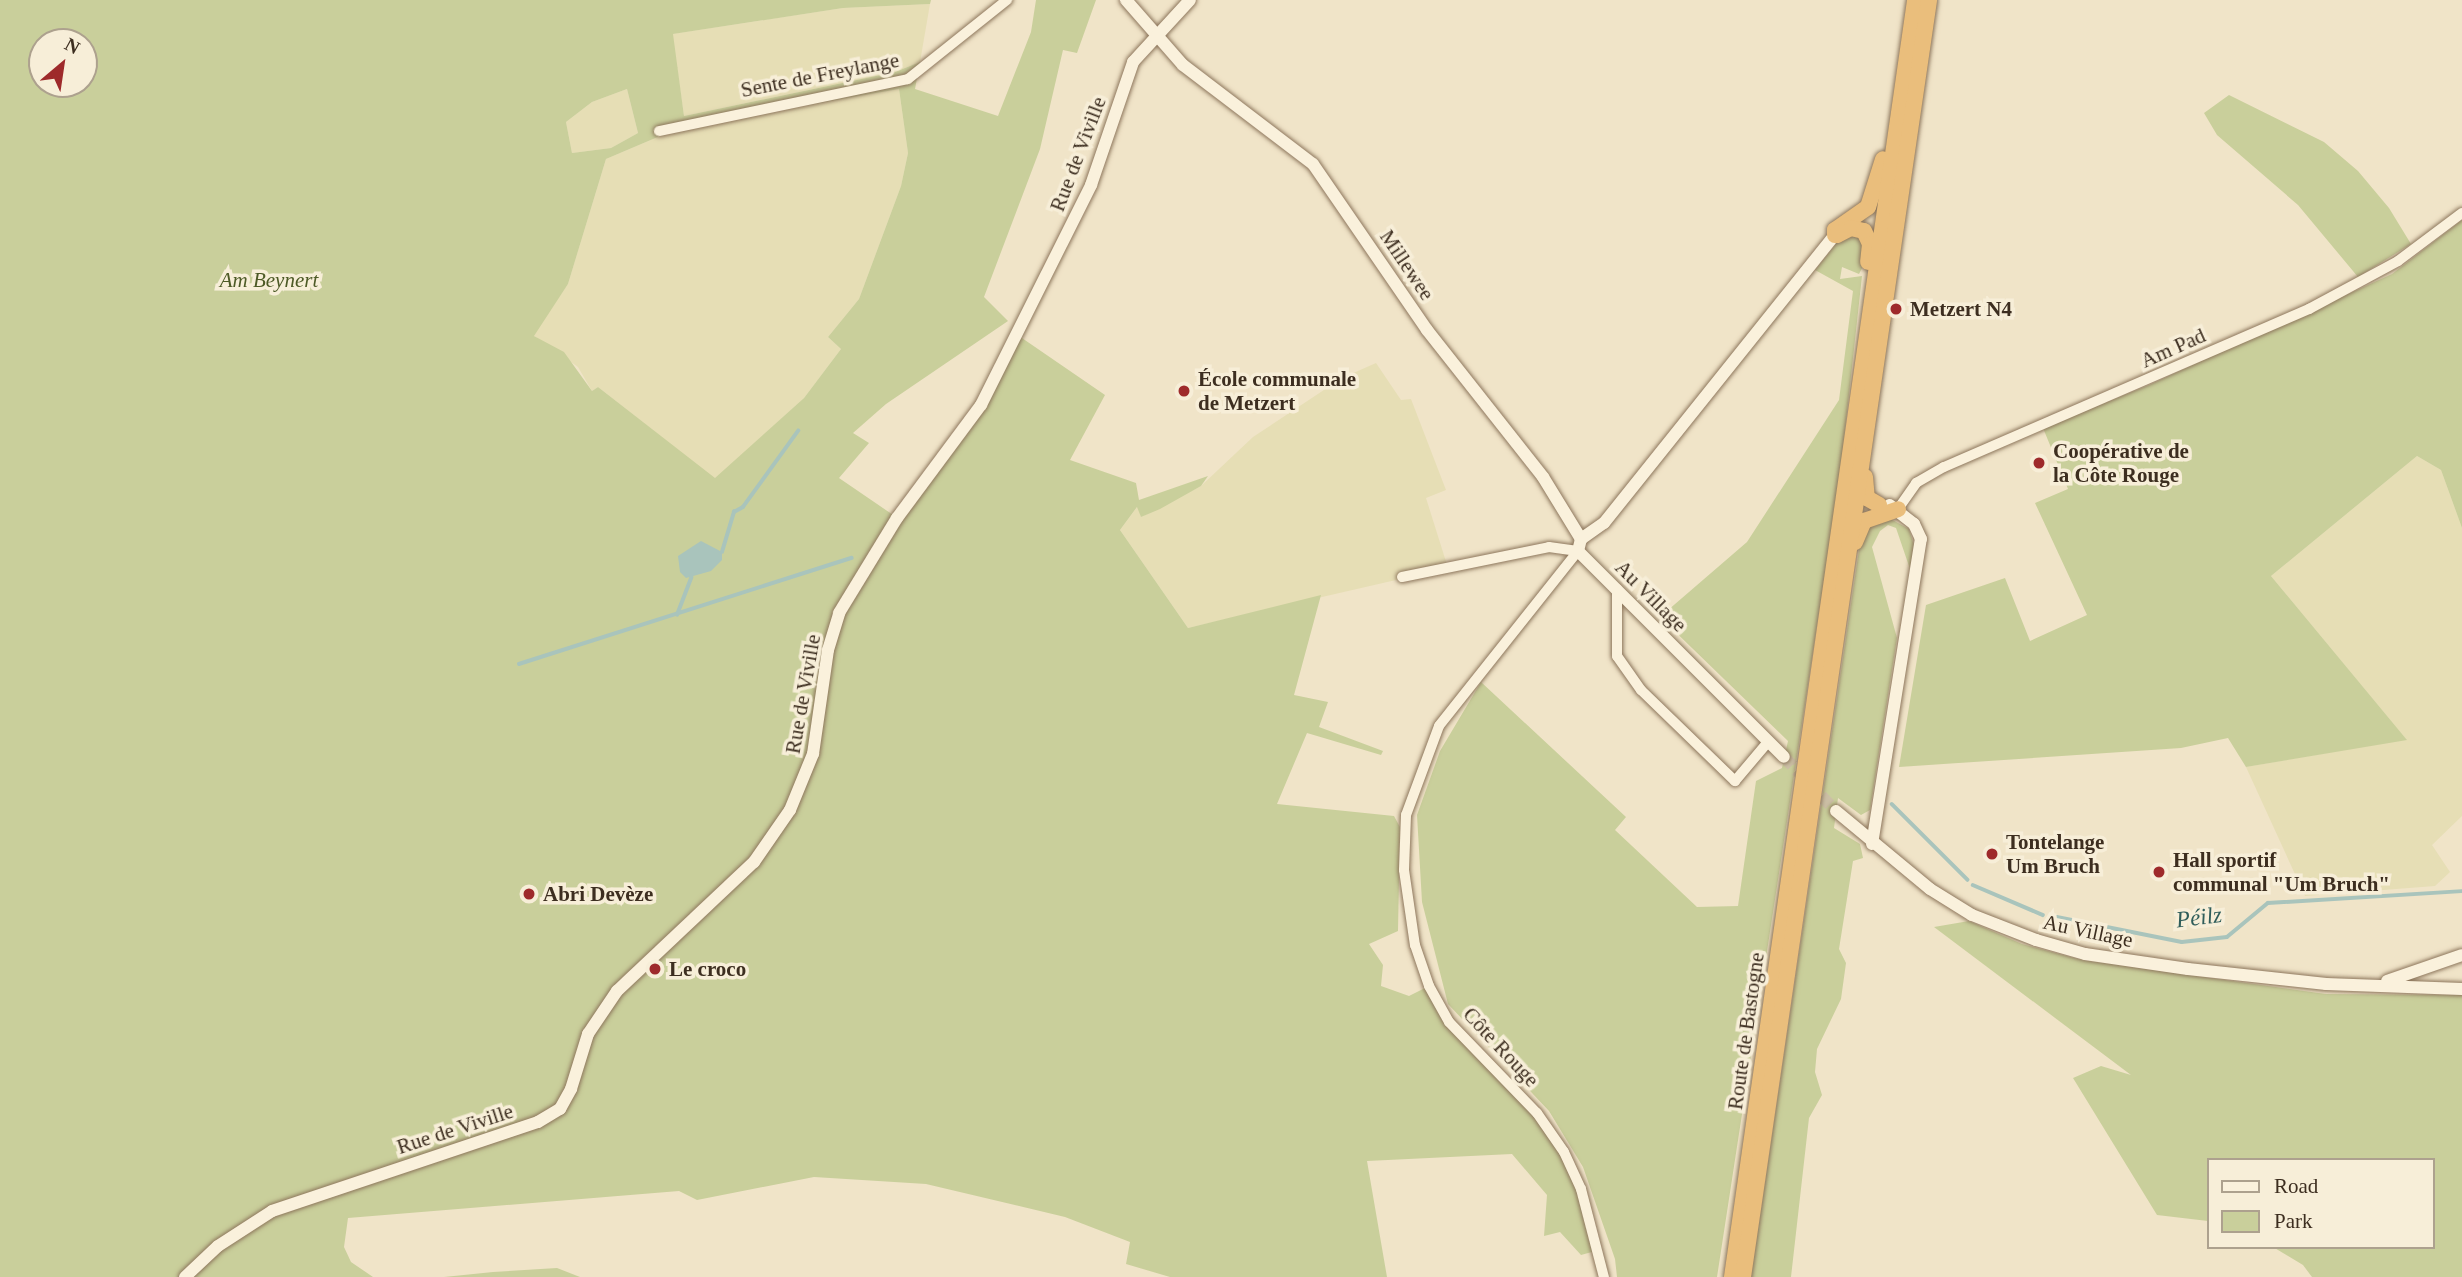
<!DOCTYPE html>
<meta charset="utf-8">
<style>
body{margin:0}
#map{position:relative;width:2462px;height:1277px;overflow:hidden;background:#f0e4c8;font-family:"Times New Roman",serif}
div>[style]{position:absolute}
.farmland>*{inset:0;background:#e6deb5}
.green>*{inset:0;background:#c9cf9b}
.water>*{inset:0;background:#a9c4bc}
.stream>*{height:3.5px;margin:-1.75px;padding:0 1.75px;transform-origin:1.75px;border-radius:1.75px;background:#a9c4bc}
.tertiary-tunnel>*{height:12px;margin-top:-6px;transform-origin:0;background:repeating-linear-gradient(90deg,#ccc0a6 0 12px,transparent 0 18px)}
.roads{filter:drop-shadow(0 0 2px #8d765c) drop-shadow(0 0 2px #8d765c)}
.minor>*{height:10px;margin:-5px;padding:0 5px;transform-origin:5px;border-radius:5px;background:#faf1dc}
.tertiary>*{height:12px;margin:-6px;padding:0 6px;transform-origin:6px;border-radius:6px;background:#faf1dc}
.trunk>*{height:16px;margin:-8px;padding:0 8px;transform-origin:8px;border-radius:8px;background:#eabe7c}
.dots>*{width:19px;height:19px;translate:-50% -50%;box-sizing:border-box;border:4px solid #f7eed8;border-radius:50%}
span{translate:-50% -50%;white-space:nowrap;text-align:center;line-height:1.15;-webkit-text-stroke:7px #f7eed8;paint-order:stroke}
.street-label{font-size:21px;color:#3d2e20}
.park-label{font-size:21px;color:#4d5a26;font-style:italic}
.poi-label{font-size:21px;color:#3d2e20;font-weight:700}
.left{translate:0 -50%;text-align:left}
.water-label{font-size:23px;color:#2f5d5a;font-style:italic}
.legend{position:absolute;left:2207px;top:1158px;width:228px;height:91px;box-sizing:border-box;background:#f7eed8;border:2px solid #ada18e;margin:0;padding:9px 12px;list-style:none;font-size:21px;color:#3d2e20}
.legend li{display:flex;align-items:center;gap:14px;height:35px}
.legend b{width:35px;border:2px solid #ada18e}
.north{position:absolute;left:28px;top:28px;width:70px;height:70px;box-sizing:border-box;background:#f7eed8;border:2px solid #ada18e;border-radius:50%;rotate:29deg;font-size:19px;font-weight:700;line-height:28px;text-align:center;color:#3d2e20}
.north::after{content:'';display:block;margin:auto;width:24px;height:32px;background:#9e2a2b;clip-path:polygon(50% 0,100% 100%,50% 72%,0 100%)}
</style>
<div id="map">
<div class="farmland">
<i style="clip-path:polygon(930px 4px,920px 62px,895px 72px,684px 116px,672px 34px,843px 8px)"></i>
<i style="clip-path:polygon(627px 89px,638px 133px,611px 148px,572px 153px,566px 122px,592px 102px)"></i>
<i style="clip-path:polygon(899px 89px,908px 153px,901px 186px,859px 299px,828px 337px,841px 349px,804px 398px,715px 479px,598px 387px,592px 391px,578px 367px,533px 335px,568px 284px,606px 159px,679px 128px)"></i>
<i style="clip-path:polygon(1376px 363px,1401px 400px,1411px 399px,1446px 490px,1426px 498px,1448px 568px,1188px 628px,1120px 530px,1138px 506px,1141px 517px,1201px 486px,1253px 437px,1342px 378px)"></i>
<i style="clip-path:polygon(2417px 456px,2441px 470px,2462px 528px,2462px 816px,2432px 845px,2450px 872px,2435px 886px,2305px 896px,2246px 767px,2406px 739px,2271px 576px)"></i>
</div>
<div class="green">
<i style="clip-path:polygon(evenodd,0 0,931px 0,930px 4px,843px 8px,673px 34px,684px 116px,895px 72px,920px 62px,915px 89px,998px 116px,1031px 32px,1036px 0,1096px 0,1077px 53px,1063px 50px,1040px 149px,984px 297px,1008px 321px,886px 404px,853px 433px,869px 443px,839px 478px,899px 519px,1019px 336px,1105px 395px,1070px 460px,1136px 483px,1139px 500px,1208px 476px,1201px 486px,1160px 509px,1141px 517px,1137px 507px,1120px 530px,1188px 628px,1321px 595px,1294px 695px,1328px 702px,1319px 727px,1383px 751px,1381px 755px,1307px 733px,1277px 804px,1394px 816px,1400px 827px,1398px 931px,1369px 944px,1383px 965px,1381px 986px,1409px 996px,1429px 986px,1449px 1022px,1537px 1113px,1564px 1152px,1599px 1250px,1581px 1255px,1560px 1232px,1544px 1236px,1547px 1195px,1512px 1154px,1367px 1161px,1387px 1277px,1170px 1277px,1126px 1264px,1130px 1242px,1065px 1217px,926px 1184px,814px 1177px,697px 1200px,679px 1191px,348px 1218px,344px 1247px,351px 1262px,373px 1277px,0 1277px,0 0,42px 42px,84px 42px,84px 84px,42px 84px,42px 42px,0 0,627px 89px,638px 133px,611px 148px,572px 153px,566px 122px,592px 102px,627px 89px,0 0,899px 89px,908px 153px,901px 186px,859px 299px,828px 337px,841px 349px,804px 398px,715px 478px,598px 387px,592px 391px,564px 352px,534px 336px,568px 284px,606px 159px,679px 128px,899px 89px)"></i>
<i style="clip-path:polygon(2229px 95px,2324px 142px,2358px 171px,2389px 208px,2411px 244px,2358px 277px,2298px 205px,2217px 135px,2204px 113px)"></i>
<i style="clip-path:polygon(2462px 220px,2462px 528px,2441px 470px,2417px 456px,2271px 576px,2407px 740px,2246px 767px,2228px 738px,2181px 748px,1899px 767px,1926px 605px,2005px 578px,2030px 641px,2087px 615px,2035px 503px,2068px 489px,2043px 428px,2149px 385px,2392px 274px)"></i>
<i style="clip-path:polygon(1857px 235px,1863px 242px,1864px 264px,1859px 274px,1842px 267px,1840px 279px,1862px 276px,1840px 476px,1717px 1277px,1617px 1277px,1615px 1259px,1583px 1167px,1549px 1111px,1448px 1004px,1422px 902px,1417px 815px,1440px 751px,1481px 682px,1626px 817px,1615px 830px,1697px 907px,1738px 906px,1756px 781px,1782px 768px,1788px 741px,1660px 617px,1747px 542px,1839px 400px,1853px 291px,1815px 270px,1840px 239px)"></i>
<i style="clip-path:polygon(1887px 517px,1909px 529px,1914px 545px,1910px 569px,1896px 528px,1888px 525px,1880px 531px,1872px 547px,1897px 638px,1870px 810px,1861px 815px,1838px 798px,1834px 828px,1860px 844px,1863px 858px,1853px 861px,1839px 949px,1846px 963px,1841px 999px,1817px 1049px,1815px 1072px,1822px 1095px,1809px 1118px,1791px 1277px,1751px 1277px,1860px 543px,1866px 528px)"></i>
<i style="clip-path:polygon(1969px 921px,2022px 944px,2082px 960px,2326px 994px,2462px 995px,2462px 1277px,2312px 1277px,2303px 1265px,2273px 1247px,2432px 1247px,2432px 1160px,2208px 1160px,2208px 1221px,2157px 1215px,2073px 1078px,2101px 1066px,2131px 1075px,1934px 927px)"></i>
<i style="clip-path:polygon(557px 1268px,580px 1277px,444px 1277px,493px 1272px)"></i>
</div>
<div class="water">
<i style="clip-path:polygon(701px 541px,722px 552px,722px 560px,711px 571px,686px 578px,680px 572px,678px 556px)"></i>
</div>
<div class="stream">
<i style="left:722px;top:552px;width:42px;rotate:-73.3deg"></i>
<i style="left:734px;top:512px;width:10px;rotate:-29deg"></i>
<i style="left:743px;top:507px;width:94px;rotate:-54.1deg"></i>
<i style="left:677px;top:615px;width:40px;rotate:-69deg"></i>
<i style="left:519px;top:664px;width:349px;rotate:-17.7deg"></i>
<i style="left:1892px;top:804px;width:107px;rotate:45deg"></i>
<i style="left:1973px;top:885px;width:76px;rotate:23.2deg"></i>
<i style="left:2057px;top:917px;width:127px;rotate:11.3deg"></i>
<i style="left:2182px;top:942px;width:45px;rotate:-6.3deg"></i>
<i style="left:2227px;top:937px;width:53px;rotate:-39.7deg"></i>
<i style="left:2268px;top:903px;width:194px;rotate:-3.5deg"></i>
</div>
<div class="tertiary-tunnel">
<i style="left:1784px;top:757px;width:75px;rotate:46.1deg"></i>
</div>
<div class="roads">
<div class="minor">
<i style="left:659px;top:131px;width:254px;rotate:-11.8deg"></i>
<i style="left:908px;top:79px;width:127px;rotate:-38.6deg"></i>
<i style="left:1898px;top:509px;width:32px;rotate:-55deg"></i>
<i style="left:1916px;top:483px;width:32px;rotate:-30deg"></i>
<i style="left:1944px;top:467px;width:398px;rotate:-23.4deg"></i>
<i style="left:2309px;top:309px;width:101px;rotate:-28.3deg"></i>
<i style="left:2398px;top:261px;width:80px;rotate:-36.9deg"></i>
<i style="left:1402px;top:577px;width:150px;rotate:-11.5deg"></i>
<i style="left:1549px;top:547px;width:29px;rotate:8deg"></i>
<i style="left:1578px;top:551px;width:223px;rotate:128.5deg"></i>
<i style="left:1439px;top:726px;width:95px;rotate:110.3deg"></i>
<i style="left:1406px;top:815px;width:55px;rotate:92.1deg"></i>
<i style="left:1404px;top:870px;width:76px;rotate:81.7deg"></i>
<i style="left:1415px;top:945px;width:43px;rotate:71.1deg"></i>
<i style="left:1429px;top:986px;width:41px;rotate:60.9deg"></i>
<i style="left:1449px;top:1022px;width:127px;rotate:46deg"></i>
<i style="left:1537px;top:1113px;width:47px;rotate:55.3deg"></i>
<i style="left:1564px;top:1152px;width:41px;rotate:65.3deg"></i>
<i style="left:1581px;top:1189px;width:91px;rotate:75.4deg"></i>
<i style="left:1617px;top:589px;width:67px;rotate:90deg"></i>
<i style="left:1617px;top:656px;width:42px;rotate:54.8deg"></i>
<i style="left:1641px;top:690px;width:131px;rotate:44.1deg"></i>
<i style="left:1735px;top:781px;width:51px;rotate:-49.8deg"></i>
</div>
<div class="tertiary">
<i style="left:1126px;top:0;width:86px;rotate:48.8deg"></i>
<i style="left:1183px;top:65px;width:163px;rotate:37.3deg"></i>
<i style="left:1313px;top:164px;width:201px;rotate:55.5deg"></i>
<i style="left:1427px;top:330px;width:187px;rotate:51.7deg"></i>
<i style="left:1543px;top:477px;width:73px;rotate:58.5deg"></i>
<i style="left:1581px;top:539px;width:12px;rotate:104deg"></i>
<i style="left:1578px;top:551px;width:291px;rotate:45deg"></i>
<i style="left:1581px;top:539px;width:28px;rotate:-35deg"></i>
<i style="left:1604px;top:523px;width:369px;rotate:-51.3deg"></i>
<i style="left:1836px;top:811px;width:122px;rotate:39.7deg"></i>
<i style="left:1930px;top:889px;width:49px;rotate:31.8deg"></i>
<i style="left:1972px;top:915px;width:69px;rotate:21.3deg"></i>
<i style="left:2036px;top:940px;width:51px;rotate:15.9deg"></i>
<i style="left:2085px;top:954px;width:104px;rotate:8.3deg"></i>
<i style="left:2188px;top:969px;width:139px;rotate:6.2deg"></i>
<i style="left:2326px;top:984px;width:136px;rotate:2.1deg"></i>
<i style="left:1872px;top:844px;width:309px;rotate:-80.9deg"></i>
<i style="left:1921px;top:539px;width:17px;rotate:-115deg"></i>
<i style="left:1914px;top:524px;width:31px;rotate:-142deg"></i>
<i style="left:2387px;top:981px;width:79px;rotate:-19.1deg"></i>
<i style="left:185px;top:1277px;width:45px;rotate:-43.2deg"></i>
<i style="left:218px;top:1246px;width:64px;rotate:-32.9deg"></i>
<i style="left:272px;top:1211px;width:280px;rotate:-18.5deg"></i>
<i style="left:538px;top:1122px;width:26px;rotate:-31deg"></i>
<i style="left:560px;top:1109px;width:23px;rotate:-61deg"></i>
<i style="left:571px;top:1089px;width:58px;rotate:-72.8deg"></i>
<i style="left:588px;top:1034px;width:52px;rotate:-56deg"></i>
<i style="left:617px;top:991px;width:188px;rotate:-43.3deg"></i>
<i style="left:754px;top:862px;width:63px;rotate:-55.3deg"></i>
<i style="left:790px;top:810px;width:61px;rotate:-67.7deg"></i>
<i style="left:813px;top:754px;width:105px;rotate:-81.8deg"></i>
<i style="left:828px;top:650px;width:39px;rotate:-73deg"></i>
<i style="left:839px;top:613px;width:111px;rotate:-58.6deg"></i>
<i style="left:897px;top:518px;width:141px;rotate:-53.4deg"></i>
<i style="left:981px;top:405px;width:246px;rotate:-63.4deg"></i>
<i style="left:1091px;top:185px;width:130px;rotate:-71.1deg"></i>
<i style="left:1133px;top:62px;width:84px;rotate:-47.4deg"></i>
</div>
<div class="trunk">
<i style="left:1835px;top:235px;width:5px;rotate:-90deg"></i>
<i style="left:1835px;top:230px;width:40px;rotate:-34.9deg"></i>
<i style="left:1868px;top:207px;width:50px;rotate:-72.6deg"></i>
<i style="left:1837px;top:235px;width:16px;rotate:-27deg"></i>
<i style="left:1851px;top:228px;width:13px;rotate:13deg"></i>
<i style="left:1864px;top:231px;width:14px;rotate:65deg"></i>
<i style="left:1870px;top:244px;width:18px;rotate:96deg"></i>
<i style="left:1865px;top:477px;width:21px;rotate:85deg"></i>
<i style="left:1867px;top:498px;width:14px;rotate:30deg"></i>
<i style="left:1855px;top:542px;width:23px;rotate:-67deg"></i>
<i style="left:1864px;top:521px;width:36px;rotate:-19deg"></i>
<i style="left:1732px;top:1277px;width:1290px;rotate:-81.84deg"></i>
<i style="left:1743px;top:1277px;width:1290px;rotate:-81.71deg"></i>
</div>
</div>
<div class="dots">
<i style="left:1896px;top:309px;background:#9e2a2b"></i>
<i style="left:1184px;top:391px;background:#9e2a2b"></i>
<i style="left:2039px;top:463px;background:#9e2a2b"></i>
<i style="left:1992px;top:854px;background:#9e2a2b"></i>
<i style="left:2159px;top:872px;background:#9e2a2b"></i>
<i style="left:529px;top:894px;background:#9e2a2b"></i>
<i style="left:655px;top:969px;background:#9e2a2b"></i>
</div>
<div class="street-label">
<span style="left:820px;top:75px;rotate:-11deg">Sente de Freylange</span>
<span style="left:1078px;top:154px;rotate:-69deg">Rue de Viville</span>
<span style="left:1407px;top:265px;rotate:56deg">Millewee</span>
<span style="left:2173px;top:348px;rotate:-24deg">Am Pad</span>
<span style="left:1651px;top:596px;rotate:45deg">Au Village</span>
<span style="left:803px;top:694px;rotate:-80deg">Rue de Viville</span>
<span style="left:2088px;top:931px;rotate:12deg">Au Village</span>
<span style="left:1746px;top:1031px;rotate:-82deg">Route de Bastogne</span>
<span style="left:1501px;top:1047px;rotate:47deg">Côte Rouge</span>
<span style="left:455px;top:1129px;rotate:-18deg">Rue de Viville</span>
</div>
<div class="park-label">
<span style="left:269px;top:280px">Am Beynert</span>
</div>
<div class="poi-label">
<span class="left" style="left:1910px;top:309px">Metzert N4</span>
<span class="left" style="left:1198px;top:391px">École communale<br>de Metzert</span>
<span class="left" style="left:2053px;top:463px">Coopérative de<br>la Côte Rouge</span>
<span class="left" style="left:2006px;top:854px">Tontelange<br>Um Bruch</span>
<span class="left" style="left:2173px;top:872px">Hall sportif<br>communal "Um Bruch"</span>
<span class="left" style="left:543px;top:894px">Abri Devèze</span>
<span class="left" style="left:669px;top:969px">Le croco</span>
</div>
<div class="water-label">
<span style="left:2199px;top:918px;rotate:-7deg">Péilz</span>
</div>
<ul class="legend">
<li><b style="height:9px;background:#faf1dc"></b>Road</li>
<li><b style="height:19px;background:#c9cf9b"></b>Park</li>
</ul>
<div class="north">N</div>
</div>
